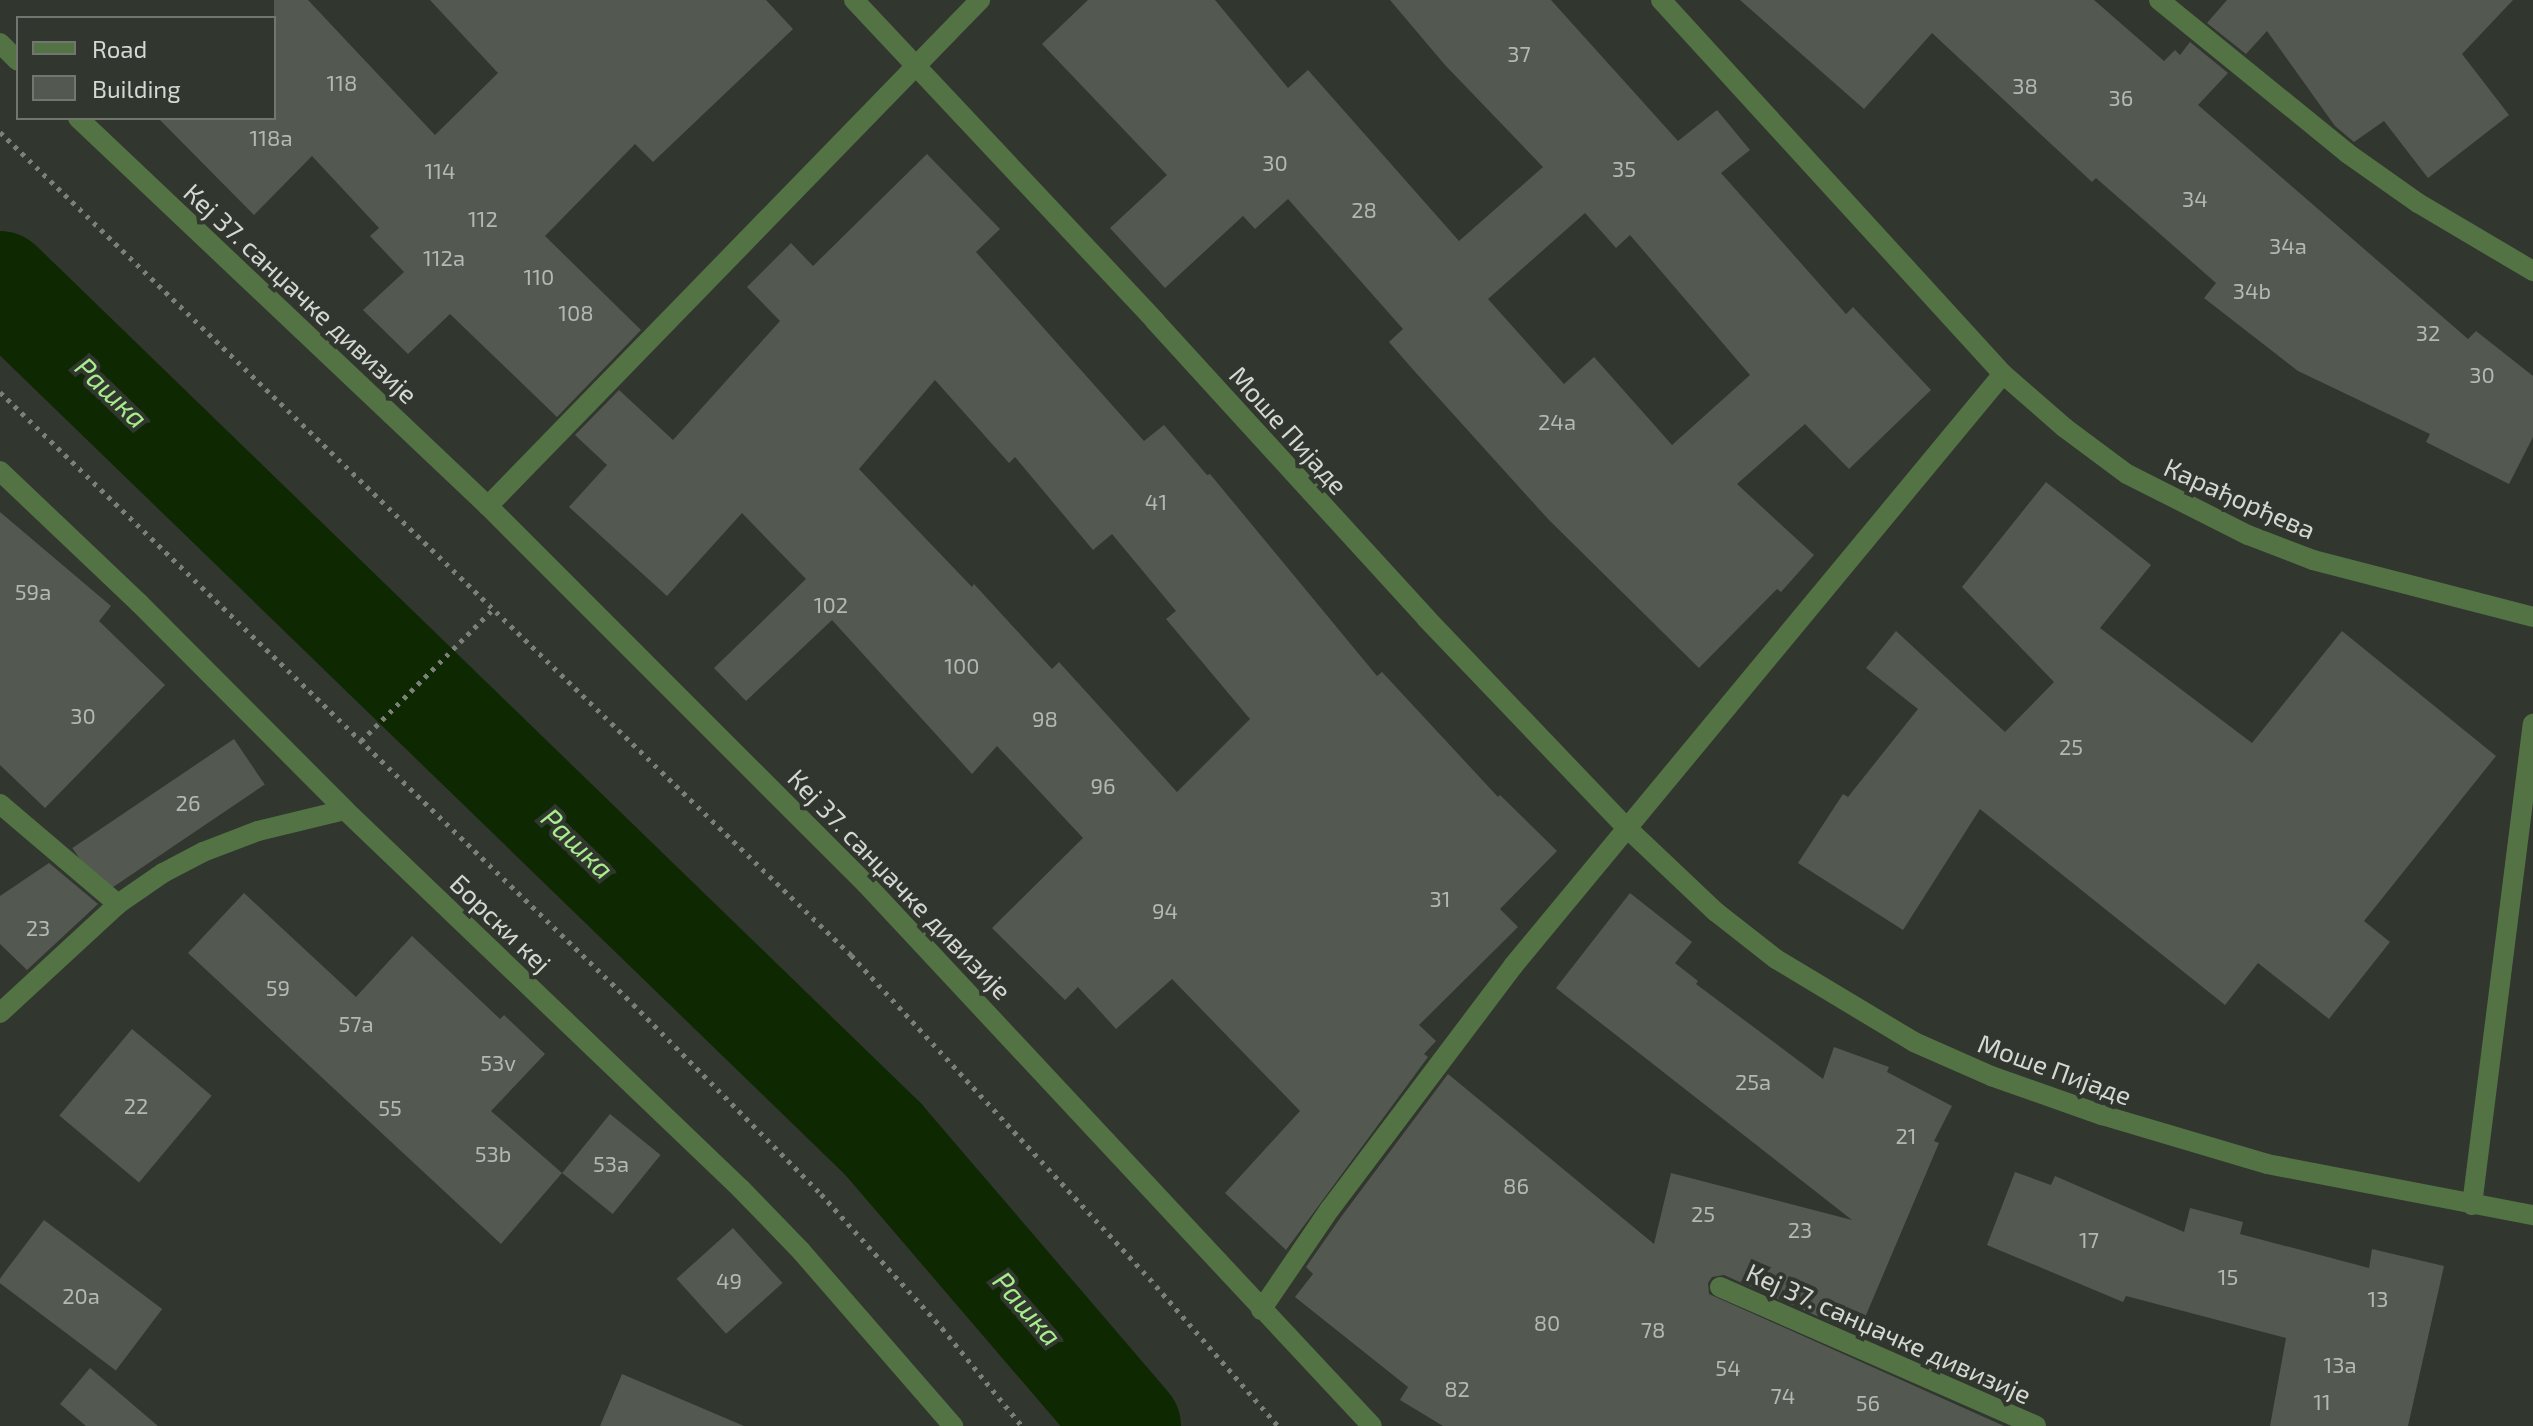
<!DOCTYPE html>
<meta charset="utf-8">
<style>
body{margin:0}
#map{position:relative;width:2533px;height:1426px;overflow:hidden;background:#31362f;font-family:"Exo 2",sans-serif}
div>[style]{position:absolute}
.river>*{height:104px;margin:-52px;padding:0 52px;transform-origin:52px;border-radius:52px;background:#0e2802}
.building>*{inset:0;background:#535951;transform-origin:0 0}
.path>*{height:5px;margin-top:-2.5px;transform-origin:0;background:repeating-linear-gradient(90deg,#7b8079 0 4px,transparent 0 10px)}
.minor>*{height:20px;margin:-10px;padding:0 10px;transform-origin:10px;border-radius:10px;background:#537345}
span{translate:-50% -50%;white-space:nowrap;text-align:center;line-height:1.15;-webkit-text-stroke:8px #31362f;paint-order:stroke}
.number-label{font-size:22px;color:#b4b8b2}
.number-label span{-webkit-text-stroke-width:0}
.street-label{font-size:26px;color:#d4d7d2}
.water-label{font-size:28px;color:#a8ed8c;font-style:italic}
.legend{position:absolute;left:16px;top:16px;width:260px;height:104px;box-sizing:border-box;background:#31362f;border:2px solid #727670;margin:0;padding:10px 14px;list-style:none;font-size:24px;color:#d4d7d2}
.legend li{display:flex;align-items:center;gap:16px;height:40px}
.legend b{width:40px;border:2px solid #727670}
</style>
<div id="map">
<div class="river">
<i style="left:0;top:283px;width:1230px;rotate:44.11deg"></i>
<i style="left:883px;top:1139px;width:378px;rotate:49.4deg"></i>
</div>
<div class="building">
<i style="clip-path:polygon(274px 0,308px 0,435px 135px,498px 73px,430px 0,766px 0,793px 29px,653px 162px,635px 144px,545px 236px,641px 330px,557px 417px,450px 314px,408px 354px,363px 310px,404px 272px,370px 236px,379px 228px,312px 156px,254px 215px,158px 118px,274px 118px)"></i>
<i style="clip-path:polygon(evenodd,1088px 0,1215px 0,1288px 88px,1308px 70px,1459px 241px,1543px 167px,1445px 65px,1390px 0,1551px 0,1678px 141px,1717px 110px,1750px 150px,1721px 173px,1846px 314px,1853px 307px,1931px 390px,1849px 469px,1805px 424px,1737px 484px,1814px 555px,1781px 592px,1777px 589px,1699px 668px,1548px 519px,1416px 373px,1389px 342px,1403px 329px,1288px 199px,1255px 229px,1243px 216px,1165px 288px,1110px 228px,1167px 175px,1042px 44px,1088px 0,1585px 213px,1616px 248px,1630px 235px,1750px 375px,1672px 445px,1594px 357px,1564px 384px,1488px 299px,1585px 213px)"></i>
<i style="clip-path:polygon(1740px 0,2094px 0,2164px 61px,2175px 50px,2180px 55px,2190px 42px,2228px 73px,2198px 105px,2468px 339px,2476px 331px,2533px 376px,2533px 437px,2509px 484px,2426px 442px,2430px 434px,2298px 371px,2204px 298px,2216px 283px,2096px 178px,2092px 182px,1932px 33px,1864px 109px)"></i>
<i style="clip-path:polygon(2227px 0,2513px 0,2462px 54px,2509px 115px,2428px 178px,2384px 121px,2354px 142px,2335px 126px,2267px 31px,2246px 54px,2207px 23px)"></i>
<i style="clip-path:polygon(evenodd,927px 154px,1000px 229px,976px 252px,1144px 441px,1164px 425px,1207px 475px,1210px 474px,1377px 676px,1382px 672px,1498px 797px,1500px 795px,1557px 851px,1500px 909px,1518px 927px,1419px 1025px,1436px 1041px,1424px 1054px,1428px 1057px,1286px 1250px,1225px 1193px,1300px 1111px,1172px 979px,1116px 1029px,1078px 987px,1065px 1000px,992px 928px,1083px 838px,997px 746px,972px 774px,832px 620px,746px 701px,714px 668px,806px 579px,742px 513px,667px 596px,569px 507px,607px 465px,575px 435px,619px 390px,673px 440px,780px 321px,747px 287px,791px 243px,813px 266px,927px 154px,935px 380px,1009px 463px,1015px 457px,1093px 550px,1112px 534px,1176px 611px,1166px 619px,1250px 719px,1177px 792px,1059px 662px,1052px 669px,974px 584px,972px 587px,859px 469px,935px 380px)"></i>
<i style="clip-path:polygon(2046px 482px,2151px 565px,2100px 628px,2252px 743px,2342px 631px,2496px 756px,2364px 921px,2390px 942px,2329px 1019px,2258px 963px,2225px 1005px,1980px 809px,1903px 930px,1798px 863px,1843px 794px,1848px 797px,1918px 709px,1866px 668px,1896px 631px,2005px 732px,2054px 682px,1962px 587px)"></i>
<i style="clip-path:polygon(0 512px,111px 606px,99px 621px,165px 685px,45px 808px,0 765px)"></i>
<i style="left:234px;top:739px;width:55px;height:195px;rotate:56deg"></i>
<i style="clip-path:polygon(49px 863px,98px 904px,27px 970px,0 944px,0 896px)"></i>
<i style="clip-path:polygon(244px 893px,356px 997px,412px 936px,500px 1019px,504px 1015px,545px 1054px,491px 1111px,562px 1173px,501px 1244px,188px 953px)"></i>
<i style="clip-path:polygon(1630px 893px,1692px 942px,1675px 963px,1698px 981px,1696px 984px,1823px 1079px,1834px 1047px,1889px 1067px,1887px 1072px,1952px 1106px,1934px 1141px,1939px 1143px,1858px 1334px,1724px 1275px,1712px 1277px,1708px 1283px,1709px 1294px,2004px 1426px,1443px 1426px,1400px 1400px,1408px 1387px,1295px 1297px,1313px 1274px,1306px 1267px,1341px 1217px,1448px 1074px,1654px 1244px,1671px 1173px,1852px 1220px,1556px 988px)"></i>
<i style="left:132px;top:1029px;width:104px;height:113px;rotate:40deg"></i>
<i style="left:610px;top:1114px;width:65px;height:76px;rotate:39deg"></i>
<i style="clip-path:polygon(2015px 1172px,2051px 1185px,2055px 1176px,2184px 1232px,2190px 1208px,2243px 1222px,2240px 1234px,2369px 1268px,2372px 1249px,2444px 1266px,2408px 1426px,2270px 1426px,2286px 1338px,2126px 1296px,2123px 1302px,1987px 1245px)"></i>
<i style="left:44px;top:1220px;width:148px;height:77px;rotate:37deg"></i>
<i style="left:733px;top:1228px;width:74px;height:76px;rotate:48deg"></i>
<i style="clip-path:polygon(90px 1368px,158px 1426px,86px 1426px,60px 1404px)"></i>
<i style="clip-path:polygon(622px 1374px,744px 1426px,600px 1426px)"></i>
</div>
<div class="path">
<i style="left:0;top:132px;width:1184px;rotate:44.04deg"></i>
<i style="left:851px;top:955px;width:450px;rotate:47.3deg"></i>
<i style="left:1156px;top:1286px;width:186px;rotate:48.9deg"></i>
<i style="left:0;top:392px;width:880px;rotate:44.03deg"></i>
<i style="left:633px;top:1004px;width:267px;rotate:45.3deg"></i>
<i style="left:821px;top:1194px;width:181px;rotate:47.9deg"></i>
<i style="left:942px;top:1328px;width:127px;rotate:50.8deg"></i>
<i style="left:361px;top:741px;width:190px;rotate:-45deg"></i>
</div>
<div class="minor">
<i style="left:854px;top:0;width:440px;rotate:46.8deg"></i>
<i style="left:1155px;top:321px;width:402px;rotate:47.6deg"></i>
<i style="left:1426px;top:618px;width:289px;rotate:46.3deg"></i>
<i style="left:1626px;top:827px;width:124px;rotate:43.4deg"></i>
<i style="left:1716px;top:912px;width:76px;rotate:38.1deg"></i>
<i style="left:1776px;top:959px;width:161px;rotate:31deg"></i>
<i style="left:1914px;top:1042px;width:84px;rotate:23.8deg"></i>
<i style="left:1991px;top:1076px;width:118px;rotate:19.4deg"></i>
<i style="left:2102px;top:1115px;width:172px;rotate:16.5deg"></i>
<i style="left:2267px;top:1164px;width:271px;rotate:10.9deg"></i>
<i style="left:1661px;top:0;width:507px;rotate:47.56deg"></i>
<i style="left:2003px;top:374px;width:82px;rotate:41.1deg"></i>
<i style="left:2065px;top:428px;width:77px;rotate:36.6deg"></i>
<i style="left:2127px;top:474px;width:136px;rotate:26.8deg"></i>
<i style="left:2248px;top:535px;width:70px;rotate:21deg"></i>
<i style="left:2313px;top:560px;width:227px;rotate:14.5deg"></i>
<i style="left:2159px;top:0;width:242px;rotate:39.1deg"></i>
<i style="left:2347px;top:153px;width:87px;rotate:35.2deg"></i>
<i style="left:2418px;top:203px;width:134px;rotate:30.6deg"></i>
<i style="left:0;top:43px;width:25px;rotate:45deg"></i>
<i style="left:78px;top:118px;width:564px;rotate:43.42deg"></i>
<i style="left:488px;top:506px;width:535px;rotate:45deg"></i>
<i style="left:866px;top:884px;width:741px;rotate:46.97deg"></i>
<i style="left:0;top:471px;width:192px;rotate:43.5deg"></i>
<i style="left:139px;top:603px;width:292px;rotate:45.1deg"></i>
<i style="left:345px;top:810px;width:548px;rotate:43.74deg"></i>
<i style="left:741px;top:1189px;width:86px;rotate:45.9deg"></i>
<i style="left:801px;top:1251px;width:232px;rotate:49deg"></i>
<i style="left:488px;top:506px;width:706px;rotate:-45.8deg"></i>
<i style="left:0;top:804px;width:155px;rotate:40.3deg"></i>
<i style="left:0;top:1013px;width:161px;rotate:-42.7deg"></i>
<i style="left:118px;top:904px;width:55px;rotate:-34.6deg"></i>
<i style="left:163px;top:873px;width:45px;rotate:-27.7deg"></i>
<i style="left:203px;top:852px;width:59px;rotate:-20.9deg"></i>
<i style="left:258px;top:831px;width:89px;rotate:-13.6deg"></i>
<i style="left:2472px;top:1205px;width:485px;rotate:-82.8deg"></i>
<i style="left:1720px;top:1287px;width:345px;rotate:23.7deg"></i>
<i style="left:1261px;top:1310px;width:122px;rotate:-55.7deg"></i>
<i style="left:1330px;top:1209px;width:304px;rotate:-53deg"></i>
<i style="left:1513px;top:966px;width:768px;rotate:-50.39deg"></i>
</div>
<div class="number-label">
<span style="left:1519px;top:54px">37</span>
<span style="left:342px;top:83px">118</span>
<span style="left:2025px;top:86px">38</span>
<span style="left:2121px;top:98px">36</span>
<span style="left:271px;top:138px">118a</span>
<span style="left:1275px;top:163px">30</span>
<span style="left:1624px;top:169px">35</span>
<span style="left:440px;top:171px">114</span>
<span style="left:2195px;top:199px">34</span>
<span style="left:1364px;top:210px">28</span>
<span style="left:483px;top:219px">112</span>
<span style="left:2288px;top:246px">34a</span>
<span style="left:444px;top:258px">112a</span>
<span style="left:539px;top:277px">110</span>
<span style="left:2252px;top:291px">34b</span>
<span style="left:576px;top:313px">108</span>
<span style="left:2428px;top:333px">32</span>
<span style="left:2482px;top:375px">30</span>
<span style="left:1557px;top:422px">24a</span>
<span style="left:1156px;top:502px">41</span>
<span style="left:33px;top:592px">59a</span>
<span style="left:831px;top:605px">102</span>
<span style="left:962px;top:666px">100</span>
<span style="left:83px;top:716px">30</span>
<span style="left:1045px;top:719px">98</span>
<span style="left:2071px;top:747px">25</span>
<span style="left:1103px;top:786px">96</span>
<span style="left:188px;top:803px">26</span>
<span style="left:1440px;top:899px">31</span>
<span style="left:1165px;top:911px">94</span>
<span style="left:38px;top:928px">23</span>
<span style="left:278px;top:988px">59</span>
<span style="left:356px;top:1024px">57a</span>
<span style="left:498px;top:1063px">53v</span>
<span style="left:1753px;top:1082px">25a</span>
<span style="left:136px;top:1106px">22</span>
<span style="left:390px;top:1108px">55</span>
<span style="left:1906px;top:1136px">21</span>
<span style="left:493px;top:1154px">53b</span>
<span style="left:611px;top:1164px">53a</span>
<span style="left:1516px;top:1186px">86</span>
<span style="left:1703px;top:1214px">25</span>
<span style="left:1800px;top:1230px">23</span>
<span style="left:2089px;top:1240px">17</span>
<span style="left:2228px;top:1277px">15</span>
<span style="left:729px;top:1281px">49</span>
<span style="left:81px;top:1296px">20a</span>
<span style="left:2378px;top:1299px">13</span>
<span style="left:1547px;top:1323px">80</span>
<span style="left:1653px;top:1330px">78</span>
<span style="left:2340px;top:1365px">13a</span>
<span style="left:1728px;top:1368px">54</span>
<span style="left:1457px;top:1389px">82</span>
<span style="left:1783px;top:1396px">74</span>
<span style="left:2322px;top:1402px">11</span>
<span style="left:1868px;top:1403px">56</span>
</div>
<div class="street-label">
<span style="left:301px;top:293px;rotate:43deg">Кеј 37. санџачке дивизије</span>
<span style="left:1289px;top:430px;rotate:48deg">Моше Пијаде</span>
<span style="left:2240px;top:498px;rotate:24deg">Карађорђева</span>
<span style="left:900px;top:884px;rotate:46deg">Кеј 37. санџачке дивизије</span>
<span style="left:501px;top:923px;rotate:44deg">Борски кеј</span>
<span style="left:2055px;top:1069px;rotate:20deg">Моше Пијаде</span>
<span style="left:1889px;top:1333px;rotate:24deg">Кеј 37. санџачке дивизије</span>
</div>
<div class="water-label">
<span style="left:112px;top:392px;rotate:44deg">Рашка</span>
<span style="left:578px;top:843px;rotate:44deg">Рашка</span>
<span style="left:1028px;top:1308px;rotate:49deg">Рашка</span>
</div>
<ul class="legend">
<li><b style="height:10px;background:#537345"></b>Road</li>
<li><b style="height:22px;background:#535951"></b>Building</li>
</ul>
</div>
